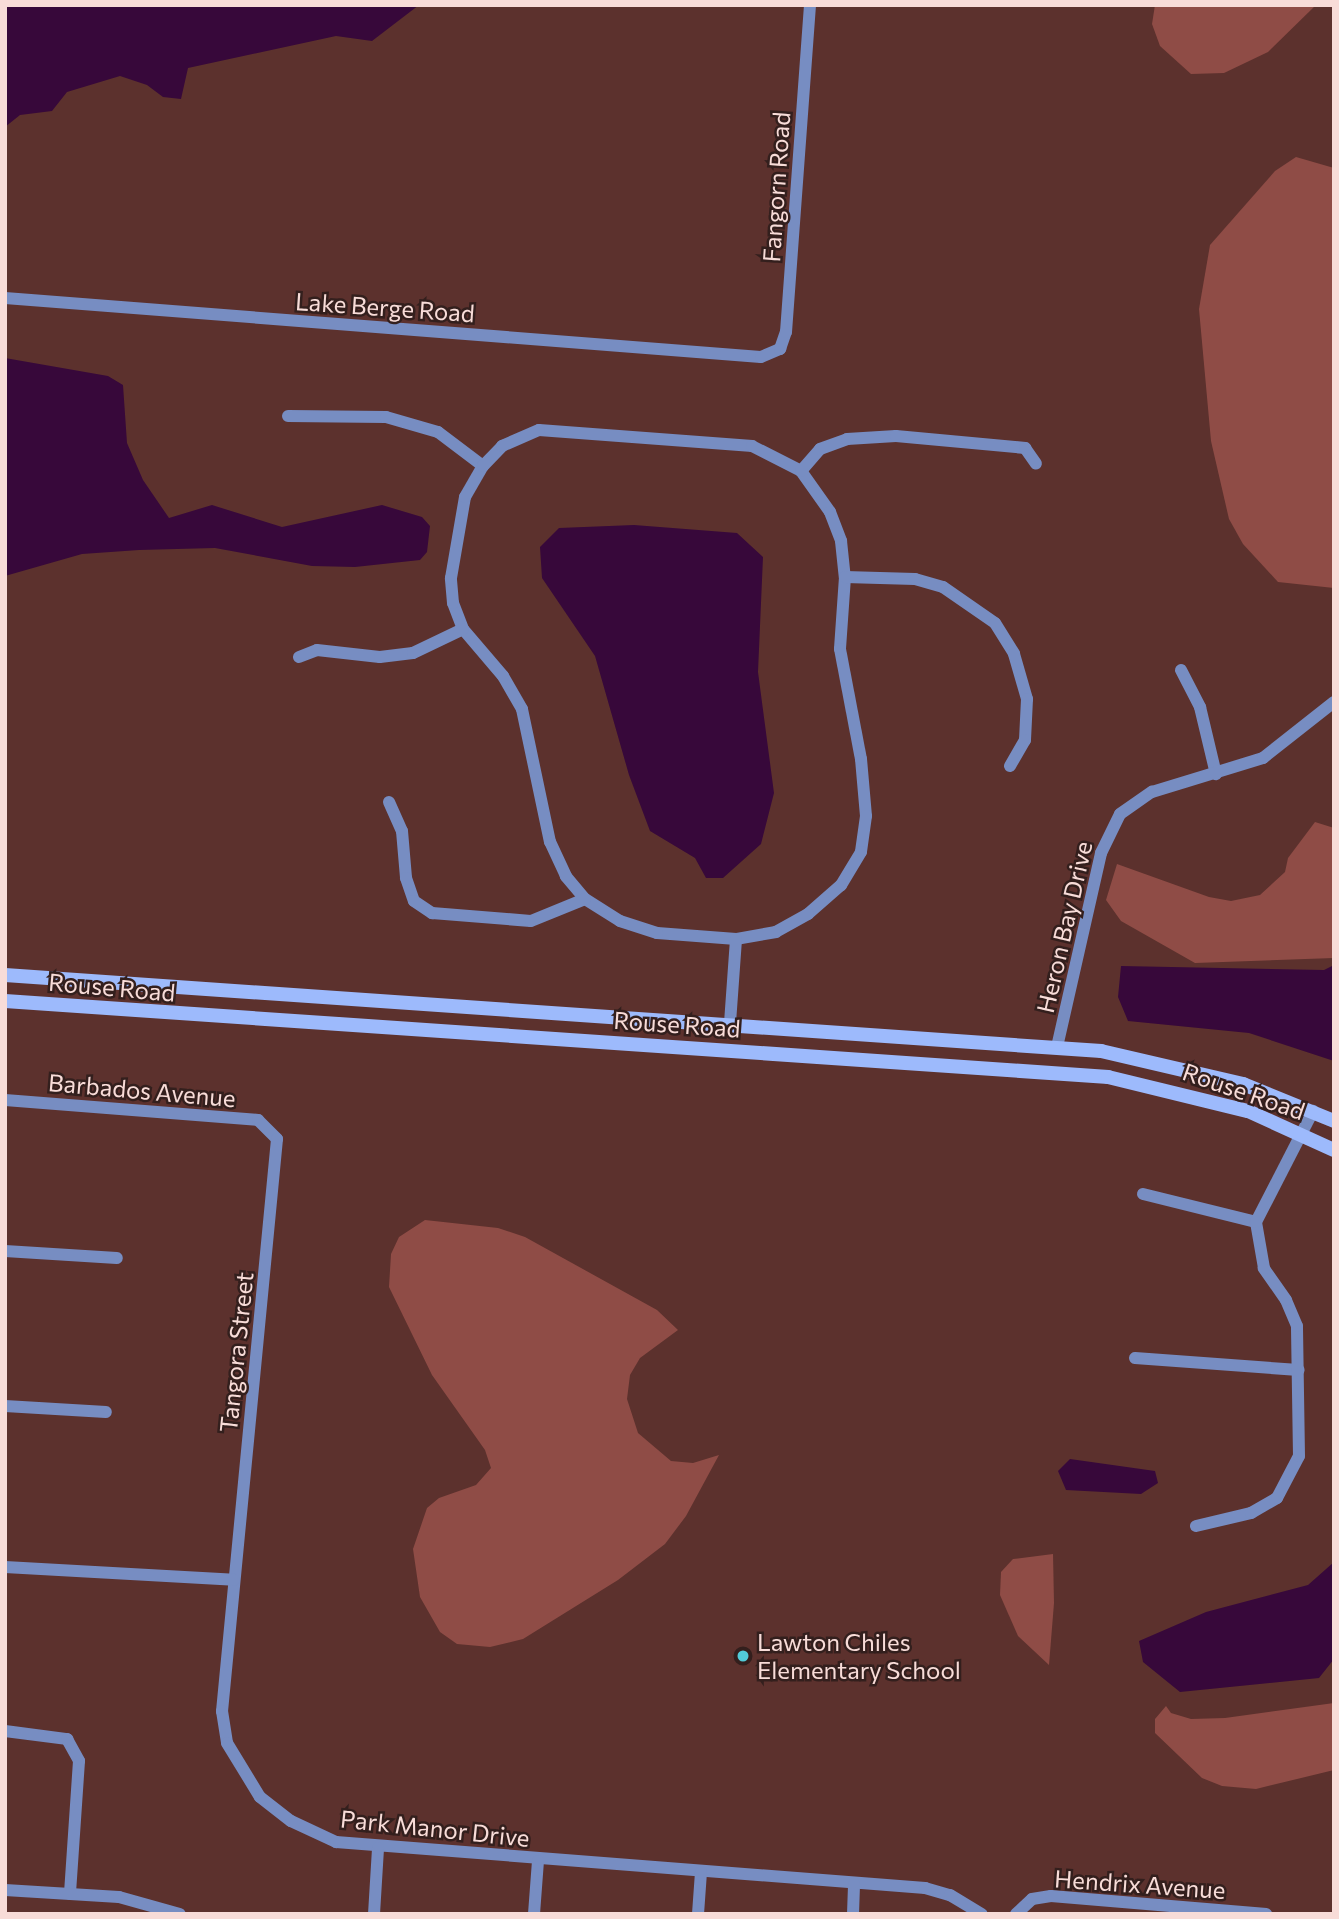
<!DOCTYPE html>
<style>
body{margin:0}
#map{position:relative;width:1339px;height:1919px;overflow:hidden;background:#5c312d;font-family:Commissioner,sans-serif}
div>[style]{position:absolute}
.green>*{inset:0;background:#8f4c46}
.water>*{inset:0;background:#37083a}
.street>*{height:12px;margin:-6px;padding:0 6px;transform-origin:6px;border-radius:6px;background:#778dc2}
.secondary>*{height:14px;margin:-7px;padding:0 7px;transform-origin:7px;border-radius:7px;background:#9dbafc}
.dots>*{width:19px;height:19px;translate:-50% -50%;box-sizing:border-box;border:4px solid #331f1d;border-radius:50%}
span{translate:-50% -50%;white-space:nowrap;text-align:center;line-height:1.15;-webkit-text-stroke:5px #331f1d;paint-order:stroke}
.street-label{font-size:24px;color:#f8dcd8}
.poi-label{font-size:24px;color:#f8dcd8}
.left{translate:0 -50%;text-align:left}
.frame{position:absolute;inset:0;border:7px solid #f8dcd8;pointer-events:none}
</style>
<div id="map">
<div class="green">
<i style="clip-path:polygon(1155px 5px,1316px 5px,1268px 52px,1224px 73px,1191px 74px,1160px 46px,1152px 24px)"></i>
<i style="clip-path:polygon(1296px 157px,1334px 168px,1334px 588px,1278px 582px,1243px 544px,1229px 519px,1211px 441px,1199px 309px,1210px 245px,1275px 171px)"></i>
<i style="clip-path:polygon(1315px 822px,1334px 828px,1334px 958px,1195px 963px,1121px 921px,1106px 900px,1117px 864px,1209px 897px,1231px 901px,1260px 895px,1285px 872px,1288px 858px)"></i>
<i style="clip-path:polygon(425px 1220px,498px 1228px,525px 1237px,657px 1310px,678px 1330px,640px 1358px,630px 1375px,627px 1399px,638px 1433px,671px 1461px,693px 1463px,719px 1455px,686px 1516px,665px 1544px,618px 1580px,523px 1639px,490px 1647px,457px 1644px,440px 1632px,420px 1597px,413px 1549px,427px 1508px,439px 1498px,476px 1485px,491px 1468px,485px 1450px,432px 1375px,389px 1287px,391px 1254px,399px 1237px)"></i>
<i style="clip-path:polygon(1053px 1554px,1054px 1603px,1049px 1665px,1018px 1636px,1000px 1595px,1001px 1572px,1013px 1559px)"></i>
<i style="clip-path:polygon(1334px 1703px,1334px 1770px,1256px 1789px,1222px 1786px,1202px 1778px,1155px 1733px,1155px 1719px,1166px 1706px,1171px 1713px,1191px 1719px,1225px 1718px)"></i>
</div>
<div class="water">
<i style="clip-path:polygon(5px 5px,419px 5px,372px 41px,336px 36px,188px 68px,181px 99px,163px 97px,147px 85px,120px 76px,67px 92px,52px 111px,20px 115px,5px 127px)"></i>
<i style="clip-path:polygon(5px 358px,108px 376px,123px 385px,127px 443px,143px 480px,169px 518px,212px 505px,282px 527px,382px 505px,422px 517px,430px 526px,427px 552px,420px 560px,355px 567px,312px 566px,215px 548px,139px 550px,82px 554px,5px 576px)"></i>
<i style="clip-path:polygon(634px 525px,737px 533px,763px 557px,758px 672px,774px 793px,761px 844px,723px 878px,706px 878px,695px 858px,650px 831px,629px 775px,595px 656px,542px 578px,540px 547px,559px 528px)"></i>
<i style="clip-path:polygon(1334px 965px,1334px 1061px,1249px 1033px,1128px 1021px,1118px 997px,1121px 966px,1324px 970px)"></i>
<i style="clip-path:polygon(1070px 1459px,1155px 1471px,1158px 1483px,1141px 1494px,1066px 1490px,1058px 1471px)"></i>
<i style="clip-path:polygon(1334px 1562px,1334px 1659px,1319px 1678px,1180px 1692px,1143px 1662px,1139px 1641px,1206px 1612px,1308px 1585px)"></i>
</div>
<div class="street">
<i style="left:5px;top:298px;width:758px;rotate:4.46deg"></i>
<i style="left:761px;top:357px;width:21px;rotate:-23deg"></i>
<i style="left:780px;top:349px;width:18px;rotate:-71deg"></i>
<i style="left:786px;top:332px;width:328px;rotate:-85.8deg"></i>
<i style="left:288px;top:416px;width:98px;rotate:0.6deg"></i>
<i style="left:386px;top:417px;width:54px;rotate:16.1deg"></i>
<i style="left:438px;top:432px;width:56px;rotate:37.1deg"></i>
<i style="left:539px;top:430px;width:214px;rotate:4.3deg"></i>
<i style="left:752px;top:446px;width:55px;rotate:27deg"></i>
<i style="left:801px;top:471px;width:50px;rotate:54.7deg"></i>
<i style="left:830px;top:512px;width:31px;rotate:69deg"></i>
<i style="left:841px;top:541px;width:36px;rotate:84deg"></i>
<i style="left:845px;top:577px;width:72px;rotate:94deg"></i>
<i style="left:840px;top:649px;width:112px;rotate:79.2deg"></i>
<i style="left:861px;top:759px;width:57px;rotate:85deg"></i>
<i style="left:866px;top:816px;width:36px;rotate:98deg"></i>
<i style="left:861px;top:852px;width:39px;rotate:121deg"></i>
<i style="left:841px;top:885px;width:44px;rotate:138.7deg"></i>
<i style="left:808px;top:914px;width:37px;rotate:151deg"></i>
<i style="left:776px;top:932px;width:41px;rotate:170.1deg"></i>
<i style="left:736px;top:939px;width:79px;rotate:-175.7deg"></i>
<i style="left:657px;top:933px;width:39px;rotate:-162deg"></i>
<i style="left:620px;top:921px;width:41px;rotate:-147.8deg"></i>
<i style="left:585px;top:899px;width:30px;rotate:-130deg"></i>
<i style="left:566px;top:876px;width:38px;rotate:-115deg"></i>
<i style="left:550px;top:842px;width:136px;rotate:-101.9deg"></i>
<i style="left:522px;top:709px;width:38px;rotate:-120deg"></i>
<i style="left:503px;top:676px;width:62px;rotate:-130.4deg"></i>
<i style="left:463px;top:629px;width:28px;rotate:-111deg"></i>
<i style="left:453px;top:603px;width:25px;rotate:-95deg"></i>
<i style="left:451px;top:578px;width:82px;rotate:-80.2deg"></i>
<i style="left:465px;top:497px;width:36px;rotate:-60deg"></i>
<i style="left:483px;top:466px;width:28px;rotate:-46deg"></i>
<i style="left:502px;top:446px;width:40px;rotate:-23.4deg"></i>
<i style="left:801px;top:471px;width:29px;rotate:-49deg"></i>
<i style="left:820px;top:449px;width:29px;rotate:-20deg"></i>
<i style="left:847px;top:439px;width:49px;rotate:-3.5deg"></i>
<i style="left:896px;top:436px;width:130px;rotate:5.3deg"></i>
<i style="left:1025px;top:448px;width:19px;rotate:55deg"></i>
<i style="left:845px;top:577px;width:70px;rotate:1.6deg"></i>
<i style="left:915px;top:579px;width:29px;rotate:16deg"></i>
<i style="left:943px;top:587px;width:63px;rotate:34.7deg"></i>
<i style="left:995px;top:623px;width:36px;rotate:58deg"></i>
<i style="left:1014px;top:654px;width:47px;rotate:73.9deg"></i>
<i style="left:1027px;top:699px;width:41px;rotate:92.8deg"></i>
<i style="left:1025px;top:740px;width:30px;rotate:120deg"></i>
<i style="left:299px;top:657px;width:19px;rotate:-21deg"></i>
<i style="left:317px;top:650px;width:63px;rotate:6.3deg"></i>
<i style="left:380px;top:657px;width:33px;rotate:-7deg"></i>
<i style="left:413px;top:653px;width:55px;rotate:-25.6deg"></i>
<i style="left:1181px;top:670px;width:42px;rotate:62.8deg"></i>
<i style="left:1200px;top:707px;width:69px;rotate:76.6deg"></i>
<i style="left:389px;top:802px;width:32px;rotate:66deg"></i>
<i style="left:402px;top:831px;width:47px;rotate:85.1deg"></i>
<i style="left:406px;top:878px;width:24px;rotate:71deg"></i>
<i style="left:414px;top:901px;width:22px;rotate:34deg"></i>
<i style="left:432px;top:913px;width:99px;rotate:4.6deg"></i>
<i style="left:531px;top:921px;width:58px;rotate:-22.2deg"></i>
<i style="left:730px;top:1023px;width:84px;rotate:-85.9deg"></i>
<i style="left:1057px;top:1047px;width:199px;rotate:-77.2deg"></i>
<i style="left:1101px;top:853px;width:43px;rotate:-64deg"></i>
<i style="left:1120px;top:814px;width:39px;rotate:-35deg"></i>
<i style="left:1152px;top:792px;width:116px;rotate:-17deg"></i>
<i style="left:1263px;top:758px;width:90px;rotate:-38.3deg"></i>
<i style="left:5px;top:1100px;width:254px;rotate:4.5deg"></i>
<i style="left:258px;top:1120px;width:27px;rotate:45deg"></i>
<i style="left:277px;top:1139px;width:575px;rotate:95.49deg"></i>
<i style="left:222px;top:1711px;width:32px;rotate:81deg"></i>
<i style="left:227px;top:1743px;width:63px;rotate:58.6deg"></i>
<i style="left:260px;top:1797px;width:39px;rotate:38deg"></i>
<i style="left:291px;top:1821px;width:50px;rotate:25deg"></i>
<i style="left:336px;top:1842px;width:591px;rotate:4.47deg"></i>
<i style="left:925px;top:1888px;width:26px;rotate:16deg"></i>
<i style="left:950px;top:1895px;width:37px;rotate:31deg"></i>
<i style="left:1143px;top:1194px;width:116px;rotate:13.9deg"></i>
<i style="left:5px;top:1251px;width:112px;rotate:3.6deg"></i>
<i style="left:1135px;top:1358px;width:164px;rotate:4.2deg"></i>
<i style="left:5px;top:1406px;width:101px;rotate:3.4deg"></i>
<i style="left:1196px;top:1526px;width:57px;rotate:-13.3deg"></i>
<i style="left:1251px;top:1513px;width:30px;rotate:-30deg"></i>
<i style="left:1277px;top:1498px;width:47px;rotate:-62.4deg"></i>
<i style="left:1299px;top:1456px;width:130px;rotate:-90.9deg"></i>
<i style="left:1297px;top:1326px;width:28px;rotate:-113deg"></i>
<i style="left:1286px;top:1300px;width:39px;rotate:-125deg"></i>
<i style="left:1264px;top:1268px;width:47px;rotate:-99.9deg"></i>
<i style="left:1256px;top:1222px;width:125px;rotate:-62.8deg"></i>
<i style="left:5px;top:1567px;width:229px;rotate:3.2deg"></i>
<i style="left:5px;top:1731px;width:63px;rotate:7.4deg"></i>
<i style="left:67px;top:1739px;width:25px;rotate:61deg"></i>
<i style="left:79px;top:1761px;width:133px;rotate:93.9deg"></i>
<i style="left:5px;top:1890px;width:114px;rotate:3.5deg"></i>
<i style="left:119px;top:1897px;width:63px;rotate:15.6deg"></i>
<i style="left:374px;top:1914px;width:66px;rotate:-86.5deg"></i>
<i style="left:534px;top:1914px;width:53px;rotate:-85.7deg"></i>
<i style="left:698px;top:1914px;width:42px;rotate:-85.9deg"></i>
<i style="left:853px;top:1914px;width:30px;rotate:-88deg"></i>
<i style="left:1016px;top:1914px;width:22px;rotate:-43deg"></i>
<i style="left:1032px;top:1899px;width:19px;rotate:-9deg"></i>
<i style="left:1051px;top:1896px;width:216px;rotate:4.8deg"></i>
</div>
<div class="secondary">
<i style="left:5px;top:975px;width:1099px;rotate:3.97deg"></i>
<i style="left:1101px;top:1051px;width:146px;rotate:13.1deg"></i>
<i style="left:1243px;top:1084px;width:98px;rotate:22.1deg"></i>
<i style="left:5px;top:1001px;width:1106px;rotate:3.94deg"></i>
<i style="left:1108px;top:1077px;width:144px;rotate:13.7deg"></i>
<i style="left:1248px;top:1111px;width:94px;rotate:24.4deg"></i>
</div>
<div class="dots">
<i style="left:743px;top:1656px;background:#52cbd9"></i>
</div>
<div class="street-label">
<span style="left:776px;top:187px;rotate:-86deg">Fangorn Road</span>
<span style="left:385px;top:307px;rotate:4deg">Lake Berge Road</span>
<span style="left:1064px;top:927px;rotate:-77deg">Heron Bay Drive</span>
<span style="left:112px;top:987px;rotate:5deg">Rouse Road</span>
<span style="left:677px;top:1024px;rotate:4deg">Rouse Road</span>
<span style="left:142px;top:1090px;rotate:5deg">Barbados Avenue</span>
<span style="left:1244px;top:1091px;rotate:19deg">Rouse Road</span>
<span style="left:236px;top:1352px;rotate:-84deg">Tangora Street</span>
<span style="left:435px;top:1828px;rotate:6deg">Park Manor Drive</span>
<span style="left:1140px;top:1884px;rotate:4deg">Hendrix Avenue</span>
</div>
<div class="poi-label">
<span class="left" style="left:757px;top:1656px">Lawton Chiles<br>Elementary School</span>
</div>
<div class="frame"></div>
</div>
